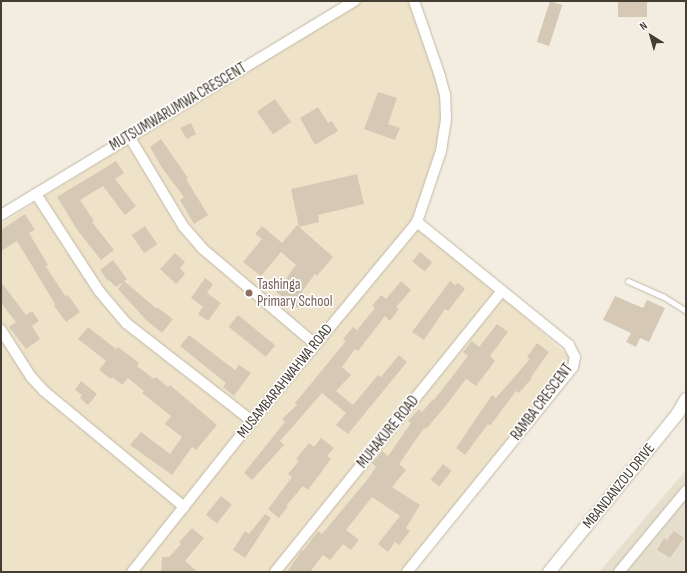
<!DOCTYPE html>
<style>
body{margin:0}
#map{position:relative;width:687px;height:573px;overflow:hidden;background:#f3ede1;font-family:"Sofia Sans Condensed",sans-serif}
div>[style]{position:absolute}
.residential>*{inset:0;background:#e7dfce}
.education>*{inset:0;background:#eee3c9}
.building>*{inset:0;background:#d5c9b5;transform-origin:0 0}
.roads{filter:drop-shadow(0 0 1px #c1b8a6) drop-shadow(0 0 1px #c1b8a6)}
.service>*{height:5px;margin:-2.5px;padding:0 2.5px;transform-origin:2.5px;border-radius:2.5px;background:#fff}
.minor>*{height:10px;margin:-5px;padding:0 5px;transform-origin:5px;border-radius:5px;background:#fff}
.tertiary>*{height:12px;margin:-6px;padding:0 6px;transform-origin:6px;border-radius:6px;background:#fff}
.dots>*{width:11px;height:11px;translate:-50% -50%;box-sizing:border-box;border:2px solid #fff;border-radius:50%}
span{translate:-50% -50%;white-space:nowrap;text-align:center;line-height:1.15;-webkit-text-stroke:3.5px #fff;paint-order:stroke}
.street-label{font-size:15px;color:#443d31}
.education-label{font-size:15px;color:#785e54}
.left{translate:0 -50%;text-align:left}
.frame{position:absolute;inset:0;border:2px solid #443d31;pointer-events:none}
.north{position:absolute;left:631px;top:16px;width:40px;height:40px;-webkit-text-stroke:3px #fff;paint-order:stroke;rotate:323deg;font-size:11px;font-weight:700;line-height:16px;text-align:center;color:#443d31}
.north::after{content:'';display:block;margin:auto;width:14px;height:18px;background:#443d31;clip-path:polygon(50% 0,100% 100%,50% 72%,0 100%)}
</style>
<div id="map">
<div class="residential">
<i style="clip-path:polygon(686px 470px,686px 572px,599px 572px)"></i>
</div>
<div class="education">
<i style="clip-path:polygon(356px 1px,416px 1px,447px 120px,420px 224px,578px 364px,402px 572px,1px 572px,1px 224px)"></i>
</div>
<div class="building">
<i style="left:550px;top:1px;width:13px;height:43px;rotate:18deg"></i>
<i style="left:618px;top:1px;width:29px;height:16px"></i>
<i style="clip-path:polygon(378px 92px,397px 98px,388px 124px,400px 128px,395px 140px,364px 129px)"></i>
<i style="left:275px;top:99px;width:28px;height:22px;rotate:55deg"></i>
<i style="clip-path:polygon(318px 107px,328px 123px,332px 121px,338px 131px,315px 145px,300px 118px)"></i>
<i style="clip-path:polygon(191px 123px,196px 134px,187px 139px,180px 128px)"></i>
<i style="clip-path:polygon(161px 139px,188px 178px,186px 179px,208px 215px,194px 224px,180px 200px,184px 197px,162px 168px,150px 147px)"></i>
<i style="clip-path:polygon(116px 161px,124px 173px,115px 179px,136px 206px,125px 215px,103px 186px,80px 200px,94px 221px,92px 222px,114px 250px,101px 260px,78px 231px,57px 197px)"></i>
<i style="clip-path:polygon(357px 174px,364px 204px,318px 215px,319px 222px,299px 227px,291px 189px)"></i>
<i style="clip-path:polygon(25px 214px,35px 230px,29px 233px,48px 265px,46px 267px,66px 297px,68px 295px,80px 312px,66px 322px,54px 306px,55px 304px,17px 241px,1px 251px,1px 230px)"></i>
<i style="clip-path:polygon(297px 225px,333px 257px,317px 276px,315px 274px,301px 293px,306px 296px,298px 308px,276px 292px,296px 265px,281px 252px,261px 276px,243px 262px,262px 239px,255px 234px,262px 226px,282px 243px)"></i>
<i style="left:145px;top:226px;width:22px;height:16px;rotate:56deg"></i>
<i style="left:420px;top:252px;width:16px;height:12px;rotate:40deg"></i>
<i style="clip-path:polygon(175px 253px,185px 262px,180px 268px,185px 274px,176px 284px,160px 269px)"></i>
<i style="clip-path:polygon(113px 260px,127px 279px,124px 281px,156px 308px,157px 307px,173px 319px,162px 333px,146px 320px,118px 289px,123px 282px,116px 287px,109px 280px,108px 281px,100px 270px)"></i>
<i style="clip-path:polygon(205px 278px,213px 284px,207px 293px,221px 303px,208px 321px,198px 314px,203px 307px,191px 298px)"></i>
<i style="clip-path:polygon(401px 281px,411px 290px,396px 307px,399px 309px,390px 321px,385px 316px,358px 351px,355px 349px,342px 367px,351px 375px,336px 391px,353px 405px,378px 375px,381px 377px,399px 355px,407px 362px,348px 434px,336px 425px,346px 413px,322px 393px,280px 441px,284px 445px,252px 480px,244px 473px,285px 422px,282px 419px,297px 405px,295px 403px,346px 341px,343px 339px,353px 327px,357px 330px,375px 308px,372px 306px,381px 295px,386px 299px)"></i>
<i style="clip-path:polygon(450px 281px,455px 285px,458px 283px,465px 289px,448px 311px,445px 309px,424px 340px,412px 332px)"></i>
<i style="clip-path:polygon(1px 282px,26px 315px,32px 311px,39px 321px,32px 326px,40px 339px,26px 349px,9px 327px,16px 322px,1px 303px)"></i>
<i style="clip-path:polygon(615px 296px,643px 308px,647px 300px,665px 308px,649px 342px,640px 338px,636px 347px,626px 342px,631px 333px,603px 320px)"></i>
<i style="left:238px;top:315px;width:48px;height:15px;rotate:39deg"></i>
<i style="clip-path:polygon(497px 324px,508px 332px,490px 356px,495px 361px,476px 386px,466px 379px,444px 408px,426px 429px,424px 428px,399px 464px,406px 470px,392px 487px,420px 505px,406px 528px,410px 531px,399px 545px,395px 542px,388px 552px,378px 544px,400px 516px,372px 497px,346px 530px,359px 540px,351px 550px,343px 544px,330px 560px,323px 555px,310px 572px,287px 572px,302px 550px,303px 551px,318px 531px,322px 534px,367px 480px,376px 467px,372px 463px,382px 451px,388px 456px,411px 423px,408px 421px,419px 409px,422px 412px,433px 399px,434px 400px,468px 356px,463px 352px,472px 341px,479px 347px)"></i>
<i style="clip-path:polygon(88px 327px,116px 349px,118px 347px,139px 363px,137px 366px,154px 379px,156px 377px,168px 387px,170px 385px,217px 425px,196px 450px,192px 447px,172px 475px,130px 445px,141px 432px,170px 454px,182px 437px,165px 424px,171px 416px,142px 393px,144px 391px,128px 378px,122px 385px,112px 377px,111px 379px,99px 370px,106px 361px,78px 339px)"></i>
<i style="clip-path:polygon(189px 335px,235px 370px,239px 365px,251px 373px,234px 396px,223px 387px,226px 383px,180px 346px)"></i>
<i style="clip-path:polygon(537px 343px,549px 352px,531px 377px,532px 378px,519px 393px,516px 391px,490px 426px,488px 424px,465px 455px,456px 448px,492px 395px,496px 398px,530px 359px,527px 357px)"></i>
<i style="clip-path:polygon(81px 381px,97px 394px,88px 405px,80px 398px,82px 395px,75px 390px)"></i>
<i style="clip-path:polygon(321px 438px,334px 448px,327px 456px,331px 459px,308px 490px,303px 486px,286px 506px,288px 506px,279px 518px,268px 509px,292px 477px,288px 474px,299px 461px,296px 459px,309px 443px,314px 447px)"></i>
<i style="left:443px;top:464px;width:11px;height:20px;rotate:38deg"></i>
<i style="left:221px;top:496px;width:14px;height:24px;rotate:39deg"></i>
<i style="clip-path:polygon(265px 514px,271px 518px,245px 558px,233px 550px,245px 531px,249px 534px)"></i>
<i style="clip-path:polygon(192px 528px,204px 538px,185px 561px,198px 572px,161px 572px,162px 557px,169px 557px,181px 544px,179px 542px)"></i>
<i style="clip-path:polygon(674px 531px,684px 538px,670px 558px,657px 550px,664px 538px,667px 540px)"></i>
</div>
<div class="roads">
<div class="service">
<i style="left:628px;top:281px;width:39px;rotate:24deg"></i>
<i style="left:664px;top:297px;width:26px;rotate:32deg"></i>
</div>
<div class="minor">
<i style="left:129px;top:136px;width:105px;rotate:59deg"></i>
<i style="left:183px;top:226px;width:30px;rotate:49deg"></i>
<i style="left:203px;top:249px;width:147px;rotate:40.3deg"></i>
<i style="left:36px;top:194px;width:116px;rotate:57deg"></i>
<i style="left:99px;top:291px;width:42px;rotate:49.8deg"></i>
<i style="left:126px;top:323px;width:160px;rotate:37.9deg"></i>
<i style="left:1px;top:215px;width:414px;rotate:-31.2deg"></i>
<i style="left:1px;top:330px;width:56px;rotate:57.4deg"></i>
<i style="left:31px;top:377px;width:19px;rotate:47deg"></i>
<i style="left:44px;top:391px;width:182px;rotate:39.6deg"></i>
<i style="left:132px;top:572px;width:193px;rotate:-51.5deg"></i>
<i style="left:252px;top:421px;width:259px;rotate:-50.3deg"></i>
<i style="left:417px;top:222px;width:75px;rotate:-71.3deg"></i>
<i style="left:441px;top:151px;width:32px;rotate:-81deg"></i>
<i style="left:446px;top:119px;width:24px;rotate:-92deg"></i>
<i style="left:445px;top:95px;width:20px;rotate:-105deg"></i>
<i style="left:440px;top:76px;width:79px;rotate:-109.1deg"></i>
<i style="left:275px;top:572px;width:360px;rotate:-51.1deg"></i>
<i style="left:407px;top:572px;width:264px;rotate:-51deg"></i>
<i style="left:573px;top:367px;width:10px;rotate:-79deg"></i>
<i style="left:575px;top:357px;width:13px;rotate:-117deg"></i>
<i style="left:569px;top:345px;width:196px;rotate:-141deg"></i>
<i style="left:619px;top:572px;width:105px;rotate:-50.4deg"></i>
</div>
<div class="tertiary">
<i style="left:549px;top:572px;width:205px;rotate:-50.9deg"></i>
<i style="left:678px;top:413px;width:16px;rotate:-60deg"></i>
</div>
</div>
<div class="dots">
<i style="left:249px;top:293px;background:#8d6e63"></i>
</div>
<div class="street-label">
<span style="left:178px;top:107px;rotate:-31deg">MUTSUMWARUMWA CRESCENT</span>
<span style="left:285px;top:381px;rotate:-51deg">MUSAMBARAHWAHWA ROAD</span>
<span style="left:542px;top:402px;rotate:-53deg">RAMBA CRESCENT</span>
<span style="left:388px;top:432px;rotate:-51deg">MUHAKURE ROAD</span>
<span style="left:619px;top:486px;rotate:-51deg">MBANDANZOU DRIVE</span>
</div>
<div class="education-label">
<span class="left" style="left:257px;top:293px">Tashinga<br>Primary School</span>
</div>
<div class="frame"></div>
<div class="north">N</div>
</div>
